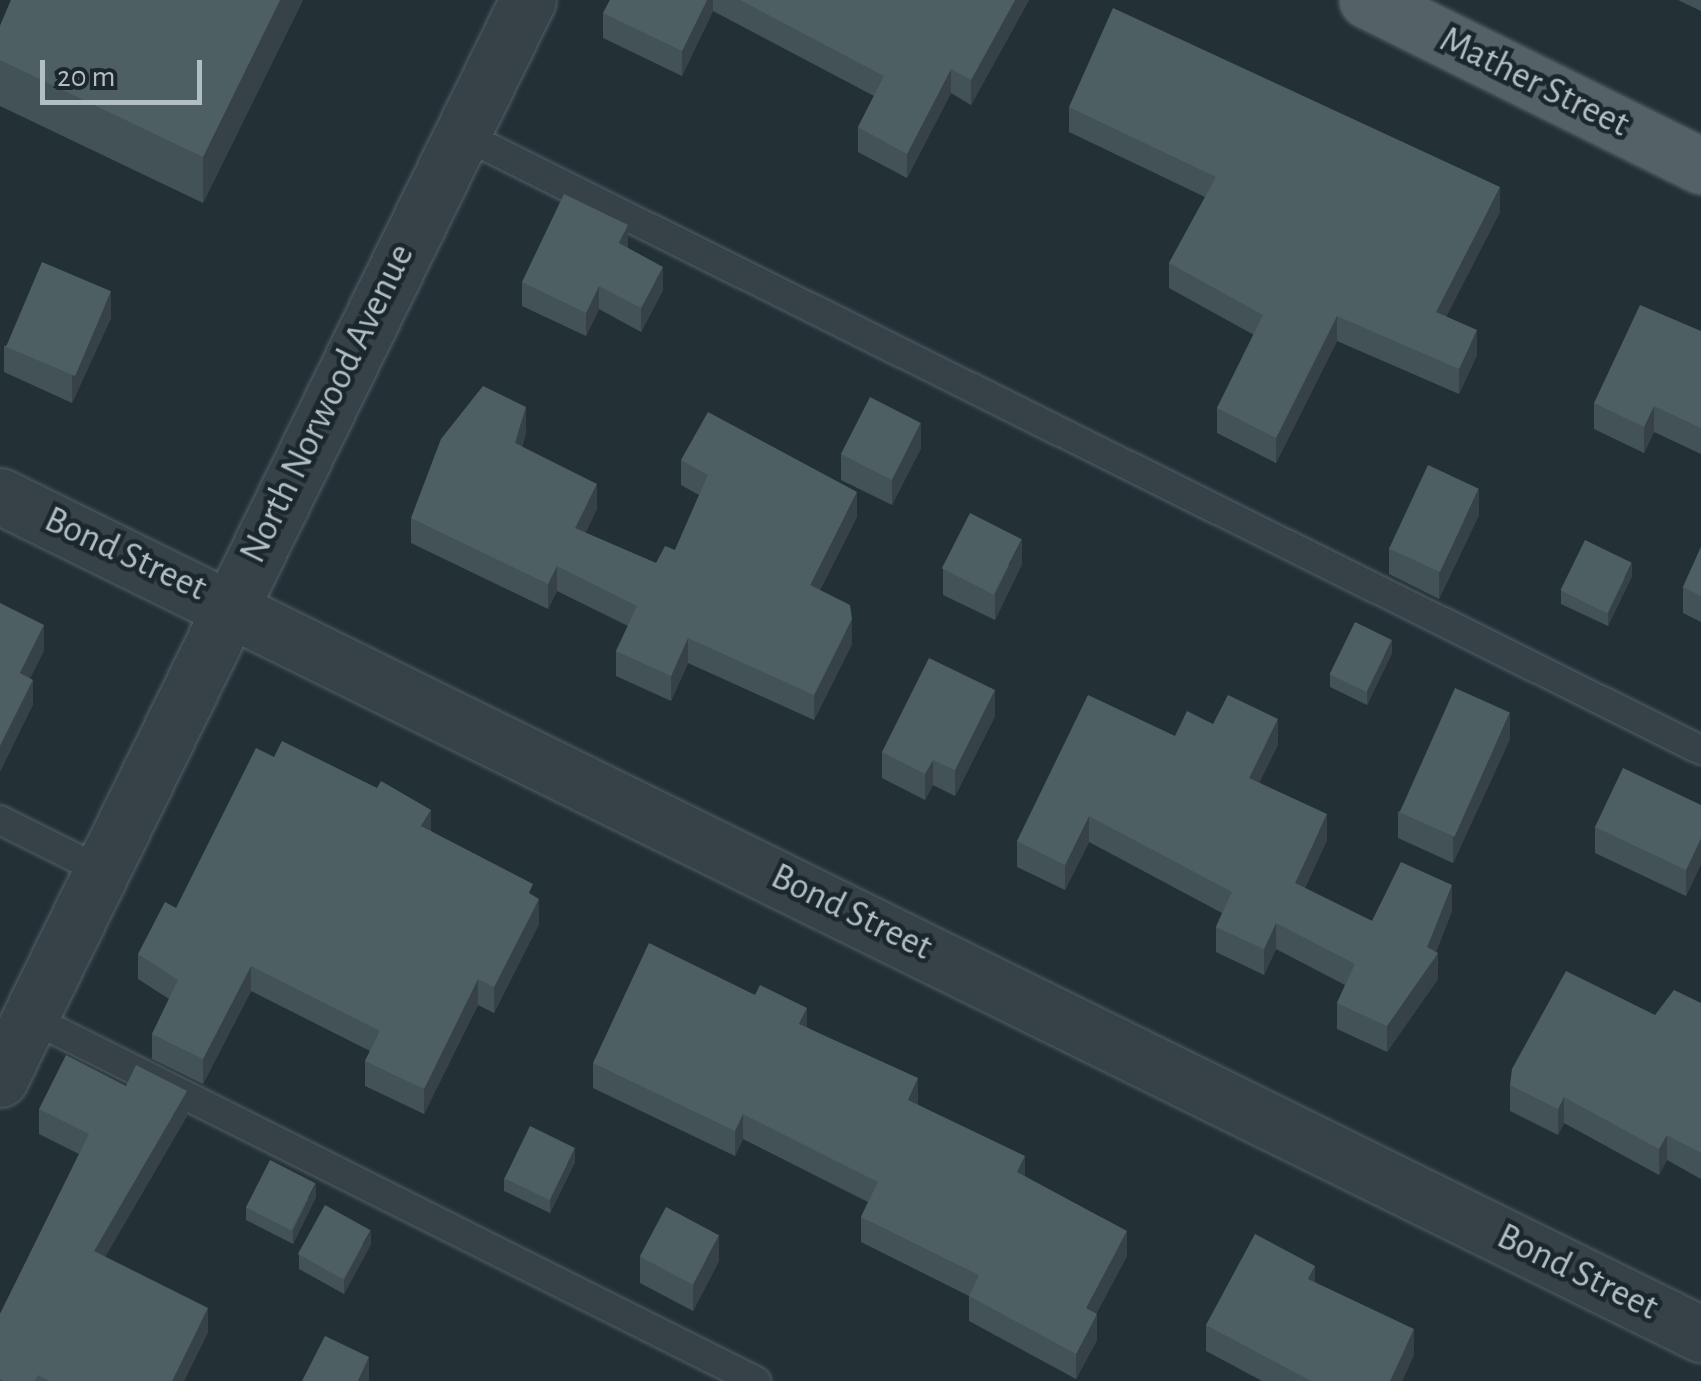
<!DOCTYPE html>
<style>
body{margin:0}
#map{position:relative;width:1701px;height:1381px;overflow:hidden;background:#233136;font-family:"Alegreya Sans",sans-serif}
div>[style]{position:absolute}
.roads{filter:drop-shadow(0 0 2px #546064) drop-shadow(0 0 2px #546064)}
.lane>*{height:28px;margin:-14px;padding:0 14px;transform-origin:14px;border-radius:14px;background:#364247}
.street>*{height:55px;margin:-27.5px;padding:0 27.5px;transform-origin:27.5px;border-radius:27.5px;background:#364247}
.primary>*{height:55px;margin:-27.5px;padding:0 27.5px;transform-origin:27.5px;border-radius:27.5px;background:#546267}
.wall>*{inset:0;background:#435256}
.shaded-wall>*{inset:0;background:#374246}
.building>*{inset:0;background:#4e5f64;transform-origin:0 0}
span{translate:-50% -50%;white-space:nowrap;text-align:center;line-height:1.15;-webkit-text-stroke:9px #1c272b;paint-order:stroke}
.street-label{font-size:38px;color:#b1bec3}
.scale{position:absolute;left:40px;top:60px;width:162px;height:45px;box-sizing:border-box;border:5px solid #b1bec3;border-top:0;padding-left:12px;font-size:30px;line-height:35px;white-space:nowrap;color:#b1bec3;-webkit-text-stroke:8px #1c272b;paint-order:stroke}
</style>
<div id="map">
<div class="roads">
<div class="lane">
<i style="left:461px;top:134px;width:1385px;rotate:26.42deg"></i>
<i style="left:0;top:820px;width:114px;rotate:26.6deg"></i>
<i style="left:31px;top:1018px;width:811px;rotate:26.6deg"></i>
</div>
<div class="street">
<i style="left:0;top:496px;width:1896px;rotate:26.23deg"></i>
<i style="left:0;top:1079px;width:1201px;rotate:-63.93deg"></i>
</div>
<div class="primary">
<i style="left:1367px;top:0;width:373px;rotate:26.4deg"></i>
</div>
</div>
<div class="wall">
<i style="clip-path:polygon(11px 0,303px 0,203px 203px,0 106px,0 26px)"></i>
<i style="clip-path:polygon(610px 0,1029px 0,971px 105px,951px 93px,907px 178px,858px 152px,858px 127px,874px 96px,713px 11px,682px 76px,603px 38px,603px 13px)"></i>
<i style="clip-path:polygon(1678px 0,1701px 0,1701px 11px)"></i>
<i style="clip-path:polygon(1069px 107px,1500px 212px,1446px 316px,1477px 355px,1459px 394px,1337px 341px,1276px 463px,1217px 433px,1217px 408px,1254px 335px,1169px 288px,1169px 263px,1205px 197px,1069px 132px)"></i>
<i style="clip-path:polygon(628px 248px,663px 290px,641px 332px,599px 309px,586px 336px,522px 306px,522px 282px)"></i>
<i style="clip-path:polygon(111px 318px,72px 403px,4px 372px,4px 346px)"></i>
<i style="clip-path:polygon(1701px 331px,1701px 454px,1654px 432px,1644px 453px,1594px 429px,1594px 403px)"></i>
<i style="clip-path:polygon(526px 432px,522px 447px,597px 509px,585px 533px,656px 563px,675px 550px,699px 495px,681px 485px,681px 460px,857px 517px,820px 590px,852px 644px,814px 720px,688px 663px,671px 701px,616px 676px,616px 651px,628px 626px,557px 591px,548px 609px,411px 543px,411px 518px)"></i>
<i style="clip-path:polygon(921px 448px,892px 505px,841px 480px,841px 454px)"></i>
<i style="clip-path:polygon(1479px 515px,1439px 599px,1389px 574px,1389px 548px)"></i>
<i style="clip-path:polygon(1701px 547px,1701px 622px,1683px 613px,1683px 587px)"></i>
<i style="clip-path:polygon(1022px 564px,995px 620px,943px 595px,943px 569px)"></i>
<i style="clip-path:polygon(1632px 576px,1608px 626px,1561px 604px,1561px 591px)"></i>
<i style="clip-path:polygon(1392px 653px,1367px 705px,1330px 687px,1330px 674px)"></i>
<i style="clip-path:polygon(995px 716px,955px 796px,933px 785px,925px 800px,882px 778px,882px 752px)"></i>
<i style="clip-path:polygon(1213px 724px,1278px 745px,1259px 782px,1327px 840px,1305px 888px,1372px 921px,1452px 911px,1436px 952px,1438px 979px,1387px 1052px,1337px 1029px,1337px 1003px,1345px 985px,1276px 949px,1264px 975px,1216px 952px,1216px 927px,1222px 913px,1089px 842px,1065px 890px,1017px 867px,1017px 841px,1175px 736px)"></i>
<i style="clip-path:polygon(1510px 739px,1453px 863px,1398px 838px,1398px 812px)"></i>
<i style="clip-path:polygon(1701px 805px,1701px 864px,1686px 896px,1595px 853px,1595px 827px)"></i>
<i style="clip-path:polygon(431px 831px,533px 896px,539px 924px,494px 1013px,478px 1005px,424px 1114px,365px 1086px,365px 1061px,370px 1051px,251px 991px,203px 1084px,152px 1059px,152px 1034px,169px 999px,138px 979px,138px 954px,176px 908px)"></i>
<i style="clip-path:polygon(1701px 1003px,1701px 1179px,1667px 1160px,1659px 1175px,1564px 1123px,1558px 1135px,1510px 1111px,1510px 1085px,1655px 1015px)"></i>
<i style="clip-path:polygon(807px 1027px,918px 1103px,918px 1105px,1025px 1176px,1127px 1256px,1096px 1314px,1097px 1340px,1076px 1379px,969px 1321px,969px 1296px,861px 1242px,861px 1217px,868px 1202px,743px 1139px,735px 1156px,593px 1088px,593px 1063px)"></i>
<i style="clip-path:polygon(39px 1109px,187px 1116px,105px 1257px,208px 1332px,184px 1381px,0 1381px,0 1314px,79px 1154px,39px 1134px)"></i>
<i style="clip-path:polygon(575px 1162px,550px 1213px,504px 1191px,504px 1178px)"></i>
<i style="clip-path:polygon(316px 1197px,293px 1244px,246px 1220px,246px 1207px)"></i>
<i style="clip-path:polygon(371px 1244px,344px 1294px,299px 1269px,299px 1255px)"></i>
<i style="clip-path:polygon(640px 1257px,719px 1261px,693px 1311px,640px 1283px)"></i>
<i style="clip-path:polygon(1315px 1282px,1414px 1355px,1402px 1381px,1262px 1381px,1206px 1351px,1206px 1325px)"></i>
</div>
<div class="shaded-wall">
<i style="clip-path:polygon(280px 0,303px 0,203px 203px,203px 157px)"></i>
<i style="clip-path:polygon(707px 0,713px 0,713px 11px,682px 76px,682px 51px)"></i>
<i style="clip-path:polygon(1015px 0,1029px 0,971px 105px,971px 80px)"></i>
<i style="clip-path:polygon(951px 69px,951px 93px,907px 178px,907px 154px)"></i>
<i style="clip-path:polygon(1500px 187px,1500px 212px,1436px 337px,1436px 312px)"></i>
<i style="clip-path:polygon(628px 225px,628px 248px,619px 243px)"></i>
<i style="clip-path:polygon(663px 267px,663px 290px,641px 332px,641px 308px)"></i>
<i style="clip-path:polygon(599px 286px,599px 309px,586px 336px,586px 313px)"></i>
<i style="clip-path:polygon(111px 292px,111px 318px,72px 403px,72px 377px)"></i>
<i style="clip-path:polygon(1337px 316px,1337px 341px,1276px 463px,1276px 438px)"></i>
<i style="clip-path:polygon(1477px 330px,1477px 355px,1459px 394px,1459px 369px)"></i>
<i style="clip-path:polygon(1654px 406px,1654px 432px,1644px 453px,1644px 427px)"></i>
<i style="clip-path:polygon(526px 407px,526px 432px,515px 468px,515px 443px)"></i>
<i style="clip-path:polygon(921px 423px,921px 448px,892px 505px,892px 479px)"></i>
<i style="clip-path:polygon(597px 484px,597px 509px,575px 554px,575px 528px)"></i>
<i style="clip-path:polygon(1479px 489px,1479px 515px,1439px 599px,1439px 573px)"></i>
<i style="clip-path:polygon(857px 492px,857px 517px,810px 610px,810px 585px)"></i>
<i style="clip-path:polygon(1022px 539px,1022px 564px,995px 620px,995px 594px)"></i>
<i style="clip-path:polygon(1632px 563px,1632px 576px,1608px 626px,1608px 613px)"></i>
<i style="clip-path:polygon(557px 566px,557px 591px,548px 609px,548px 584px)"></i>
<i style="clip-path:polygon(852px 619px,852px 644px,814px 720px,814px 695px)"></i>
<i style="clip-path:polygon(44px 625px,44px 651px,20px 699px,20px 673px)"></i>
<i style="clip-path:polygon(688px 638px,688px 663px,671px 701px,671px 676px)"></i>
<i style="clip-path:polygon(1392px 640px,1392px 653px,1367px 705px,1367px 691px)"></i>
<i style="clip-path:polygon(33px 680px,33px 705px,0 772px,0 746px)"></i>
<i style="clip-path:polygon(995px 690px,995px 716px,955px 796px,955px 770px)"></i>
<i style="clip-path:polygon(1510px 713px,1510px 739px,1453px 863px,1453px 837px)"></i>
<i style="clip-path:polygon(1278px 719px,1278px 745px,1249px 804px,1249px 778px)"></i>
<i style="clip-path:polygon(933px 760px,933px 785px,925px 800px,925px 774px)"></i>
<i style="clip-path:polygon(431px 810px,431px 835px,421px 826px)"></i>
<i style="clip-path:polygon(1327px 814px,1327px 840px,1295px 909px,1295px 883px)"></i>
<i style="clip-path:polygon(1089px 816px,1089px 842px,1065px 890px,1065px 865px)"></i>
<i style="clip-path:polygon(1701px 838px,1701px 864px,1686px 896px,1686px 870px)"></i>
<i style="clip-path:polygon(1452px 885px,1452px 911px,1432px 962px,1438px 953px,1438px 979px,1387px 1052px,1387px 1026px,1427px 947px)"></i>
<i style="clip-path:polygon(539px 899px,539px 924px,494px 1013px,494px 987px)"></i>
<i style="clip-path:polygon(1276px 923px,1276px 949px,1264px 975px,1264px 949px)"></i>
<i style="clip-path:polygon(251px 966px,251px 991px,203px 1084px,203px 1059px)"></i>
<i style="clip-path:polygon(478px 979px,478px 1005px,424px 1114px,424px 1089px)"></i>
<i style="clip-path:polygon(807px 1008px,807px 1033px,799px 1024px)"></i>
<i style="clip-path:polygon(918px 1078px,918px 1103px,908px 1126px,908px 1100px)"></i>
<i style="clip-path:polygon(187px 1091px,187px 1116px,94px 1276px,94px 1251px)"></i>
<i style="clip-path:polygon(1564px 1097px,1564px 1123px,1558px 1135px,1558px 1109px)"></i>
<i style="clip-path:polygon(743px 1114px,743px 1139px,735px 1156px,735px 1131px)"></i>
<i style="clip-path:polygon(1667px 1135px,1667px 1160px,1659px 1175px,1659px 1149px)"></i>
<i style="clip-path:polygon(575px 1148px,575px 1162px,550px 1213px,550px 1200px)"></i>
<i style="clip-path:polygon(1025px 1156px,1025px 1181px,1017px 1172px)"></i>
<i style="clip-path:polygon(316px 1183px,316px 1197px,293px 1244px,293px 1230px)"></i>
<i style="clip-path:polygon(371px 1230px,371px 1244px,344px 1294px,344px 1280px)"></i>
<i style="clip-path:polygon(1127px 1231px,1127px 1256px,1086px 1333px,1086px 1308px)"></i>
<i style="clip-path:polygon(719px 1235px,719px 1261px,693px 1311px,693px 1285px)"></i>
<i style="clip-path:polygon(1315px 1266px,1315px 1292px,1308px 1279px)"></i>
<i style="clip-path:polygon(208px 1308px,208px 1332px,184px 1381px,172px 1381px)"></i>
<i style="clip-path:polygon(1097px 1314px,1097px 1340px,1076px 1379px,1076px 1354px)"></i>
<i style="clip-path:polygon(1414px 1329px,1414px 1355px,1402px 1381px,1390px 1381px)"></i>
<i style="clip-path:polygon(369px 1357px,369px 1381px,358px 1381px)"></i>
</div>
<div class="building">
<i style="clip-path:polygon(11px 0,280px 0,203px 157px,0 60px,0 26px)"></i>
<i style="clip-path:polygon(610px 0,707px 0,682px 51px,603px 13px)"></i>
<i style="clip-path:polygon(740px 0,1015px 0,971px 80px,951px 69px,907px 154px,858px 127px,884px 76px)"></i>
<i style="clip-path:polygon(1113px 8px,1500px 187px,1436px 312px,1477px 330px,1459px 369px,1337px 316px,1276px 438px,1217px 408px,1263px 315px,1169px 263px,1216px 177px,1069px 107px)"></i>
<i style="clip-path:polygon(564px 194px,628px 225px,619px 243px,663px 267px,641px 308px,599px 286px,586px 313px,522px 282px)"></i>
<i style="left:42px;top:262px;width:75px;height:92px;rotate:23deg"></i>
<i style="clip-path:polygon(1640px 305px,1701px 331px,1701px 428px,1654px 406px,1644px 427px,1594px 403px)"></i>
<i style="clip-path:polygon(483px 386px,526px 407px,515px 443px,597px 484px,575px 528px,656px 563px,665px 546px,675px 550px,708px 475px,681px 460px,708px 412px,857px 492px,810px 585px,850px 605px,852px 619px,814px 695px,688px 638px,671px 676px,616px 651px,637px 606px,557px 566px,548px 584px,411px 518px,441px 439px)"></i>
<i style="left:870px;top:397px;width:57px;height:64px;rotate:27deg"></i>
<i style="left:1428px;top:465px;width:56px;height:92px;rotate:25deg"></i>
<i style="left:970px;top:513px;width:58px;height:62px;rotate:27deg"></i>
<i style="left:1585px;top:540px;width:52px;height:56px;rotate:26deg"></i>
<i style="clip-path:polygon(1701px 547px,1701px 596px,1683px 587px)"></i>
<i style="clip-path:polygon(0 603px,44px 625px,20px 673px,33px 680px,0 746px)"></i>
<i style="left:1355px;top:622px;width:41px;height:58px;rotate:26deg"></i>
<i style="clip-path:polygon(929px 658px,995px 690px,955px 770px,933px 760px,925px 774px,882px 752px)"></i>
<i style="left:1455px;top:688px;width:60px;height:136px;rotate:24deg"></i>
<i style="clip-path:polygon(1088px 695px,1175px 736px,1187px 711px,1213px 724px,1228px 695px,1278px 719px,1249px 778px,1327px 814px,1295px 883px,1372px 921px,1401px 862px,1452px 885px,1427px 947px,1438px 953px,1387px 1026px,1337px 1003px,1355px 964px,1276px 923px,1264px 949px,1216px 927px,1232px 892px,1089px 816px,1065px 865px,1017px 841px)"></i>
<i style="clip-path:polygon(282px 741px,377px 788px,381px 781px,431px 810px,421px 826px,533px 884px,529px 893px,539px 899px,494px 987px,478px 979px,424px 1089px,365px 1061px,380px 1031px,251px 966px,203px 1059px,152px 1034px,178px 980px,138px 954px,165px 902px,176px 908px,256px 748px,274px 757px)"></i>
<i style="clip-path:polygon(1623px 768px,1701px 805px,1701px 838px,1686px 870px,1595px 827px)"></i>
<i style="clip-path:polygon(649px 943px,755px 995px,760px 985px,807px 1008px,799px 1024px,918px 1078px,908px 1100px,1025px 1156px,1017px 1172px,1127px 1231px,1086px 1308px,1097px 1314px,1076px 1354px,969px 1296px,979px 1275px,861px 1217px,878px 1182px,743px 1114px,735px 1131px,593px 1063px)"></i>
<i style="clip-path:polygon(1566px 971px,1655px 1015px,1674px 990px,1701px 1003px,1701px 1153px,1667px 1135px,1659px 1149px,1564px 1097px,1558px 1109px,1510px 1085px,1512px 1069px)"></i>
<i style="clip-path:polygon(66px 1055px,126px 1086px,136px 1065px,187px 1091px,94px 1251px,208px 1308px,172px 1381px,49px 1381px,38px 1375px,35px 1381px,4px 1381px,0 1379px,0 1314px,89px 1134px,39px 1109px)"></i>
<i style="left:530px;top:1126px;width:50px;height:58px;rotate:26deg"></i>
<i style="left:270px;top:1160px;width:51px;height:53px;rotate:27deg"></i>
<i style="left:325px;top:1205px;width:52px;height:56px;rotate:29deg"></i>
<i style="left:666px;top:1207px;width:60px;height:56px;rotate:28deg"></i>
<i style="clip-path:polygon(1255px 1234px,1315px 1266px,1308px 1279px,1414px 1329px,1390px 1381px,1311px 1381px,1206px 1325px)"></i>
<i style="clip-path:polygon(325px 1336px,369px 1357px,358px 1381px,302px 1381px)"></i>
</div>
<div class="street-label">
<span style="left:1534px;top:83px;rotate:26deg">Mather Street</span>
<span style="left:328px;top:404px;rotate:-64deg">North Norwood Avenue</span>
<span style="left:125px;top:555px;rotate:25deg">Bond Street</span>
<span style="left:851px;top:913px;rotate:26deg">Bond Street</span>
<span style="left:1577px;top:1273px;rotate:26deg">Bond Street</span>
</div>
<div class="scale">20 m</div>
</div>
